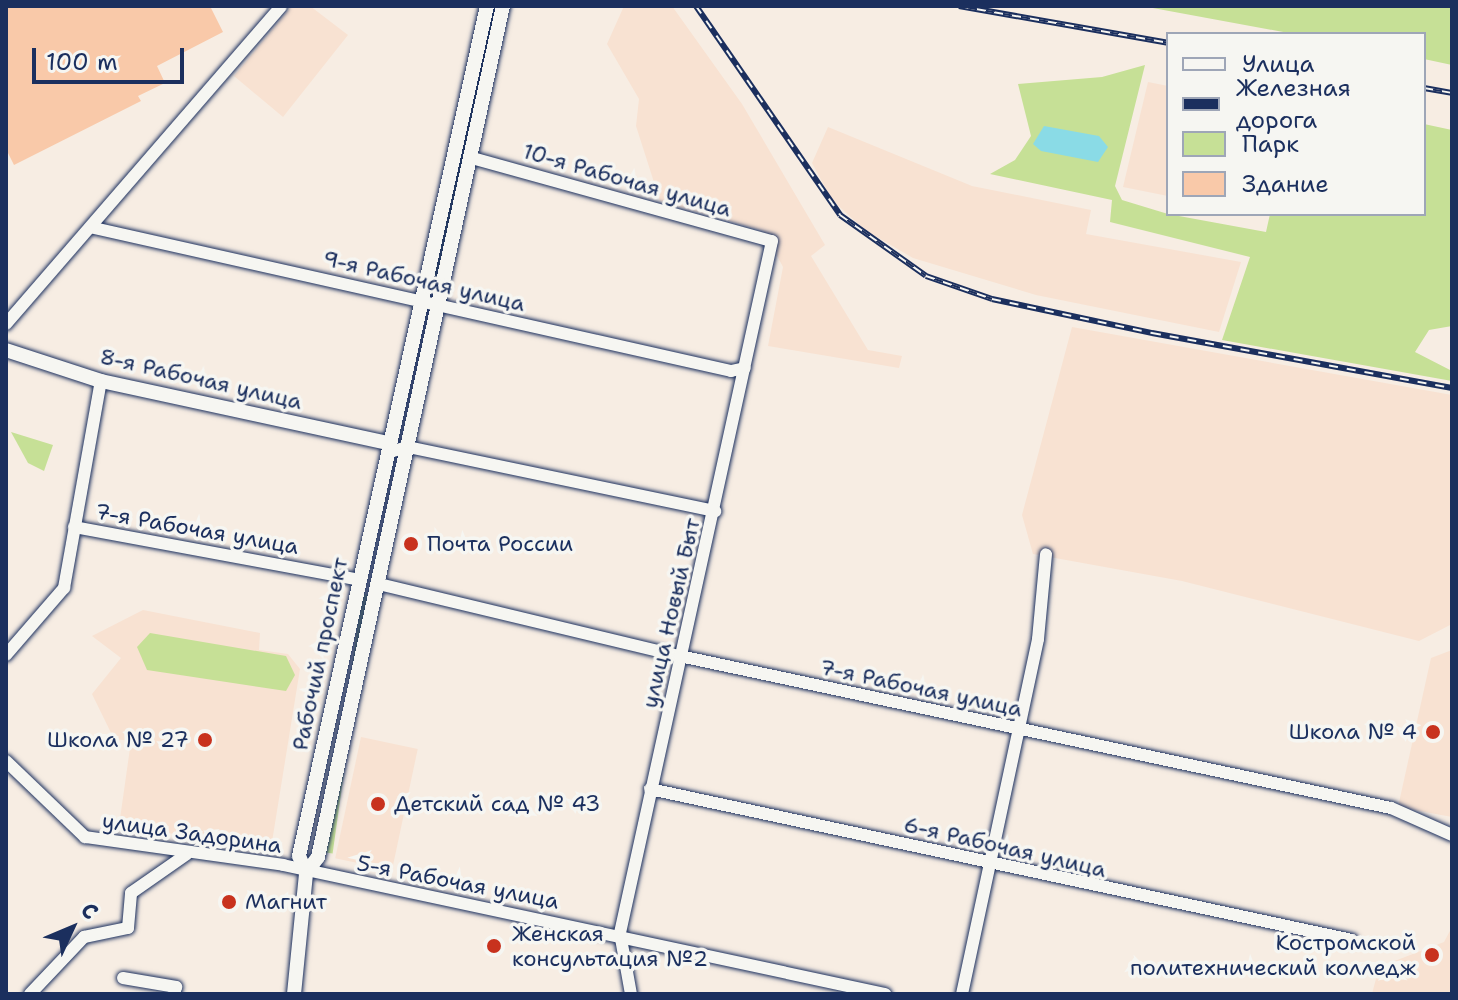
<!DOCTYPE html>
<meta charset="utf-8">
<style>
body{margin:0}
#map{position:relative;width:1458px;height:1000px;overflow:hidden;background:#f7ede3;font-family:"Shantell Sans",sans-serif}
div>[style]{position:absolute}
.built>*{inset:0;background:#f8e2d2;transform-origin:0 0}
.green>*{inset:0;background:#c6e096;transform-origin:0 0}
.water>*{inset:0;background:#8adbe6}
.building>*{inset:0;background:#f9c9a9}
.roads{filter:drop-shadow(0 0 2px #1b2f5e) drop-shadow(0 0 2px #1b2f5e)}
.minor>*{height:12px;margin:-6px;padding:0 6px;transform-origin:6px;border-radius:6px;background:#f6f6f2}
.tertiary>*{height:14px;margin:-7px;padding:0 7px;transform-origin:7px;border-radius:7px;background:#f6f6f2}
.rail>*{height:6px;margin-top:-3px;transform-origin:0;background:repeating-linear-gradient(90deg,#f6f6f2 0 9px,#1b2f5e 0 18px);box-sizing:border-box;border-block:2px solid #1b2f5e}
.dots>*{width:22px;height:22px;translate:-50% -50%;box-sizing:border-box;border:4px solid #f6f6f2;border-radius:50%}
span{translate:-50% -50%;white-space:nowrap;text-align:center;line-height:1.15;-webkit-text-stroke:7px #f6f6f2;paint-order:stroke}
.street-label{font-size:22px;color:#1b2f5e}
.poi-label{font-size:22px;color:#1b2f5e}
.left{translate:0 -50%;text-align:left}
.right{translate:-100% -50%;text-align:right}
.frame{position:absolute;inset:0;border:8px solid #1b2f5e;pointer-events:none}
.legend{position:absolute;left:1166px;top:32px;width:260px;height:184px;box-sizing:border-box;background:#f6f6f2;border:2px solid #9ea6b7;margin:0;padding:10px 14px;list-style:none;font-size:24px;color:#1b2f5e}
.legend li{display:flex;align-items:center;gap:16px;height:40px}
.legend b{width:40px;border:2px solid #9ea6b7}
.north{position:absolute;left:32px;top:888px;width:80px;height:80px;-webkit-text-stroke:6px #f6f6f2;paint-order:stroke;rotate:46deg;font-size:22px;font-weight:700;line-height:32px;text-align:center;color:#1b2f5e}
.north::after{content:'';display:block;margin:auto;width:28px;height:36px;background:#1b2f5e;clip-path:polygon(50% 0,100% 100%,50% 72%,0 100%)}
.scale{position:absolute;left:32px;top:48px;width:152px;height:36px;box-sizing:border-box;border:4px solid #1b2f5e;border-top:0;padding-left:10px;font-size:24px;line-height:28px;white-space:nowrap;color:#1b2f5e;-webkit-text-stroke:6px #f6f6f2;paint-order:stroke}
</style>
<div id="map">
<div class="built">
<i style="clip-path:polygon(292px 6px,310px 6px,348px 35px,283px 117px,234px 76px)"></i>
<i style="clip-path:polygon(624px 6px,672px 6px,742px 104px,825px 245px,811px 256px,868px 350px,902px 356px,899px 368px,768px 346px,783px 267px,764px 231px,660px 201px,636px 126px,639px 99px,607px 44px)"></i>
<i style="clip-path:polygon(1148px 82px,1168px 86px,1168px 196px,1123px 187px)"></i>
<i style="clip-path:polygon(828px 127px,972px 186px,1091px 210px,1086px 234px,1241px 262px,1219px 332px,1036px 295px,913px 258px,865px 230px,832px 200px,812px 163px)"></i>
<i style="clip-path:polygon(1072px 327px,1452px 395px,1452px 624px,1419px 641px,1182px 581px,1033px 554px,1022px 515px)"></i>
<i style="clip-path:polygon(143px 610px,260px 633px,259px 650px,288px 654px,300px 669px,271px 848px,119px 826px,131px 741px,114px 739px,92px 694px,121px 658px,92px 636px)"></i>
<i style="clip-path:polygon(1452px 650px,1452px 817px,1398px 807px,1431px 658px)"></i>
<i style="left:361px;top:737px;width:58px;height:124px;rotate:12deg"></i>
<i style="clip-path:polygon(1452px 927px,1452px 994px,1372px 994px,1379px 967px,1444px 942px)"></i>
</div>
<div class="green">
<i style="clip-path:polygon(1142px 6px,1452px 6px,1452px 65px,1424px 59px,1424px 34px,1294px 34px)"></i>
<i style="clip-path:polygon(492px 7px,497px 9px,436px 289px,428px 287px)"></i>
<i style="clip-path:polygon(1145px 65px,1115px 186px,1122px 200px,1168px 214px,1266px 232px,1270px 214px,1424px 214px,1424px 124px,1452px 130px,1452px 326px,1429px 330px,1415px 352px,1452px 371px,1452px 381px,1222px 340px,1250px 257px,1110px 222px,1112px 200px,990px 174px,1015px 160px,1031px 136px,1018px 84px,1102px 77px)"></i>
<i style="clip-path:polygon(11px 432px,53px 445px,44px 471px,28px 463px)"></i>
<i style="left:362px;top:594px;width:7px;height:261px;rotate:8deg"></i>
<i style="clip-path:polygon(150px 633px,286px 656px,295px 675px,286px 691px,147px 670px,137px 647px)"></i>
</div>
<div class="water">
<i style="clip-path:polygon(1044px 126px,1099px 136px,1108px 147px,1098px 162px,1041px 151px,1033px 144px)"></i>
</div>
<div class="building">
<i style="clip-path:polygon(6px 6px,210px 6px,223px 32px,157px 66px,165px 83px,138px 96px,141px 101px,14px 165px,6px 149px)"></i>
</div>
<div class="roads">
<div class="minor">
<i style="left:472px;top:158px;width:311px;rotate:15.5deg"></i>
<i style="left:772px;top:241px;width:708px;rotate:102.39deg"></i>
<i style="left:620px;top:933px;width:62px;rotate:79.8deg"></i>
<i style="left:94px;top:228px;width:653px;rotate:12.65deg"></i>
<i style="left:731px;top:371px;width:14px;rotate:-12deg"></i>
<i style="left:6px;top:324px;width:420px;rotate:-49.1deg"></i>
<i style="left:388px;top:443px;width:9px;rotate:58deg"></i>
<i style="left:393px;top:451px;width:16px;rotate:-15deg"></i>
<i style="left:408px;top:447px;width:314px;rotate:11.8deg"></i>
<i style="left:74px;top:527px;width:290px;rotate:10.5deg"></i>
<i style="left:379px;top:584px;width:309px;rotate:13.5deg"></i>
<i style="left:680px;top:656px;width:727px;rotate:12.07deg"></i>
<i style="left:1391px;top:808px;width:67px;rotate:23.9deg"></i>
<i style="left:6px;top:655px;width:89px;rotate:-49.1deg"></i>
<i style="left:64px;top:588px;width:210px;rotate:-79.9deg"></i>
<i style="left:6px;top:761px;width:110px;rotate:43.9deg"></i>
<i style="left:85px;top:837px;width:200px;rotate:8deg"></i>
<i style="left:283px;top:865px;width:616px;rotate:12.09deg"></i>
<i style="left:650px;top:789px;width:718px;rotate:12.14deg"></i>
<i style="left:123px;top:978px;width:54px;rotate:9.6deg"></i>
<i style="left:176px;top:987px;width:7px;rotate:106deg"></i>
<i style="left:30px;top:994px;width:79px;rotate:-46.5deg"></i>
<i style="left:84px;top:937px;width:45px;rotate:-11.6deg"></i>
<i style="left:128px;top:928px;width:35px;rotate:-85deg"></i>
<i style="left:131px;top:893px;width:68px;rotate:-34.9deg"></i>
<i style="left:962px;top:994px;width:363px;rotate:-77.9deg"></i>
<i style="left:1038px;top:639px;width:85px;rotate:-84.6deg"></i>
</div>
<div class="tertiary">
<i style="left:6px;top:350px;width:100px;rotate:18.1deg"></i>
<i style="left:101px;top:381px;width:294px;rotate:12.2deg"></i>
<i style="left:306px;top:873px;width:20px;rotate:-53deg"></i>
<i style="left:318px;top:857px;width:871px;rotate:-77.74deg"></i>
<i style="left:294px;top:994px;width:122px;rotate:-84.3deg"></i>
<i style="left:306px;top:873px;width:18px;rotate:-112deg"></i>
<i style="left:299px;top:856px;width:871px;rotate:-77.53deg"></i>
</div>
</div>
<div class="rail">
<i style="left:696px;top:6px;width:254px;rotate:55.4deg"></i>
<i style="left:840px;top:215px;width:105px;rotate:35.3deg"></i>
<i style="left:926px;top:276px;width:70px;rotate:19.2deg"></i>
<i style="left:992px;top:299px;width:164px;rotate:12deg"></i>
<i style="left:1152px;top:333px;width:305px;rotate:10.4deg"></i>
<i style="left:959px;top:6px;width:212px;rotate:10deg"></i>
<i style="left:1424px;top:88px;width:28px;rotate:10deg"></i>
</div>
<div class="dots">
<i style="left:411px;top:544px;background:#c8321e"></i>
<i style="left:1433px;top:732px;background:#c8321e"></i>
<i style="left:205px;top:740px;background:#c8321e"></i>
<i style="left:378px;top:804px;background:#c8321e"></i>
<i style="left:229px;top:902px;background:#c8321e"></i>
<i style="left:494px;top:946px;background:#c8321e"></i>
<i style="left:1432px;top:955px;background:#c8321e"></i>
</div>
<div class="street-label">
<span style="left:627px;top:180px;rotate:16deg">10-я Рабочая улица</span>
<span style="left:424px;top:281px;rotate:13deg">9-я Рабочая улица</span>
<span style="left:201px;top:379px;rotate:13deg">8-я Рабочая улица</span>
<span style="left:197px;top:529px;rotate:10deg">7-я Рабочая улица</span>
<span style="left:671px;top:613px;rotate:-77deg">улица Новый Быт</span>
<span style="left:320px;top:654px;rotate:-78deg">Рабочий проспект</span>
<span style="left:921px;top:688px;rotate:12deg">7-я Рабочая улица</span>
<span style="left:192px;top:833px;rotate:8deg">улица Задорина</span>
<span style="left:1005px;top:847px;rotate:13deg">6-я Рабочая улица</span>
<span style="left:458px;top:882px;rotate:11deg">5-я Рабочая улица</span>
</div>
<div class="poi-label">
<span class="left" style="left:427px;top:544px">Почта России</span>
<span class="right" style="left:1417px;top:732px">Школа № 4</span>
<span class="right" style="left:189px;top:740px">Школа № 27</span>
<span class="left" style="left:394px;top:804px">Детский сад № 43</span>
<span class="left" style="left:245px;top:902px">Магнит</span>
<span class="left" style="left:512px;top:946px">Женская<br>консультация №2</span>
<span class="right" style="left:1416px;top:955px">Костромской<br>политехнический колледж</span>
</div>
<div class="frame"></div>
<ul class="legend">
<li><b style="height:10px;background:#f6f6f2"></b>Улица</li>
<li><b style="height:10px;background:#1b2f5e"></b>Железная дорога</li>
<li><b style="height:22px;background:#c6e096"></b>Парк</li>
<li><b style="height:22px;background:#f9c9a9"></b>Здание</li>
</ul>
<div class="north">С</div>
<div class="scale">100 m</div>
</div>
